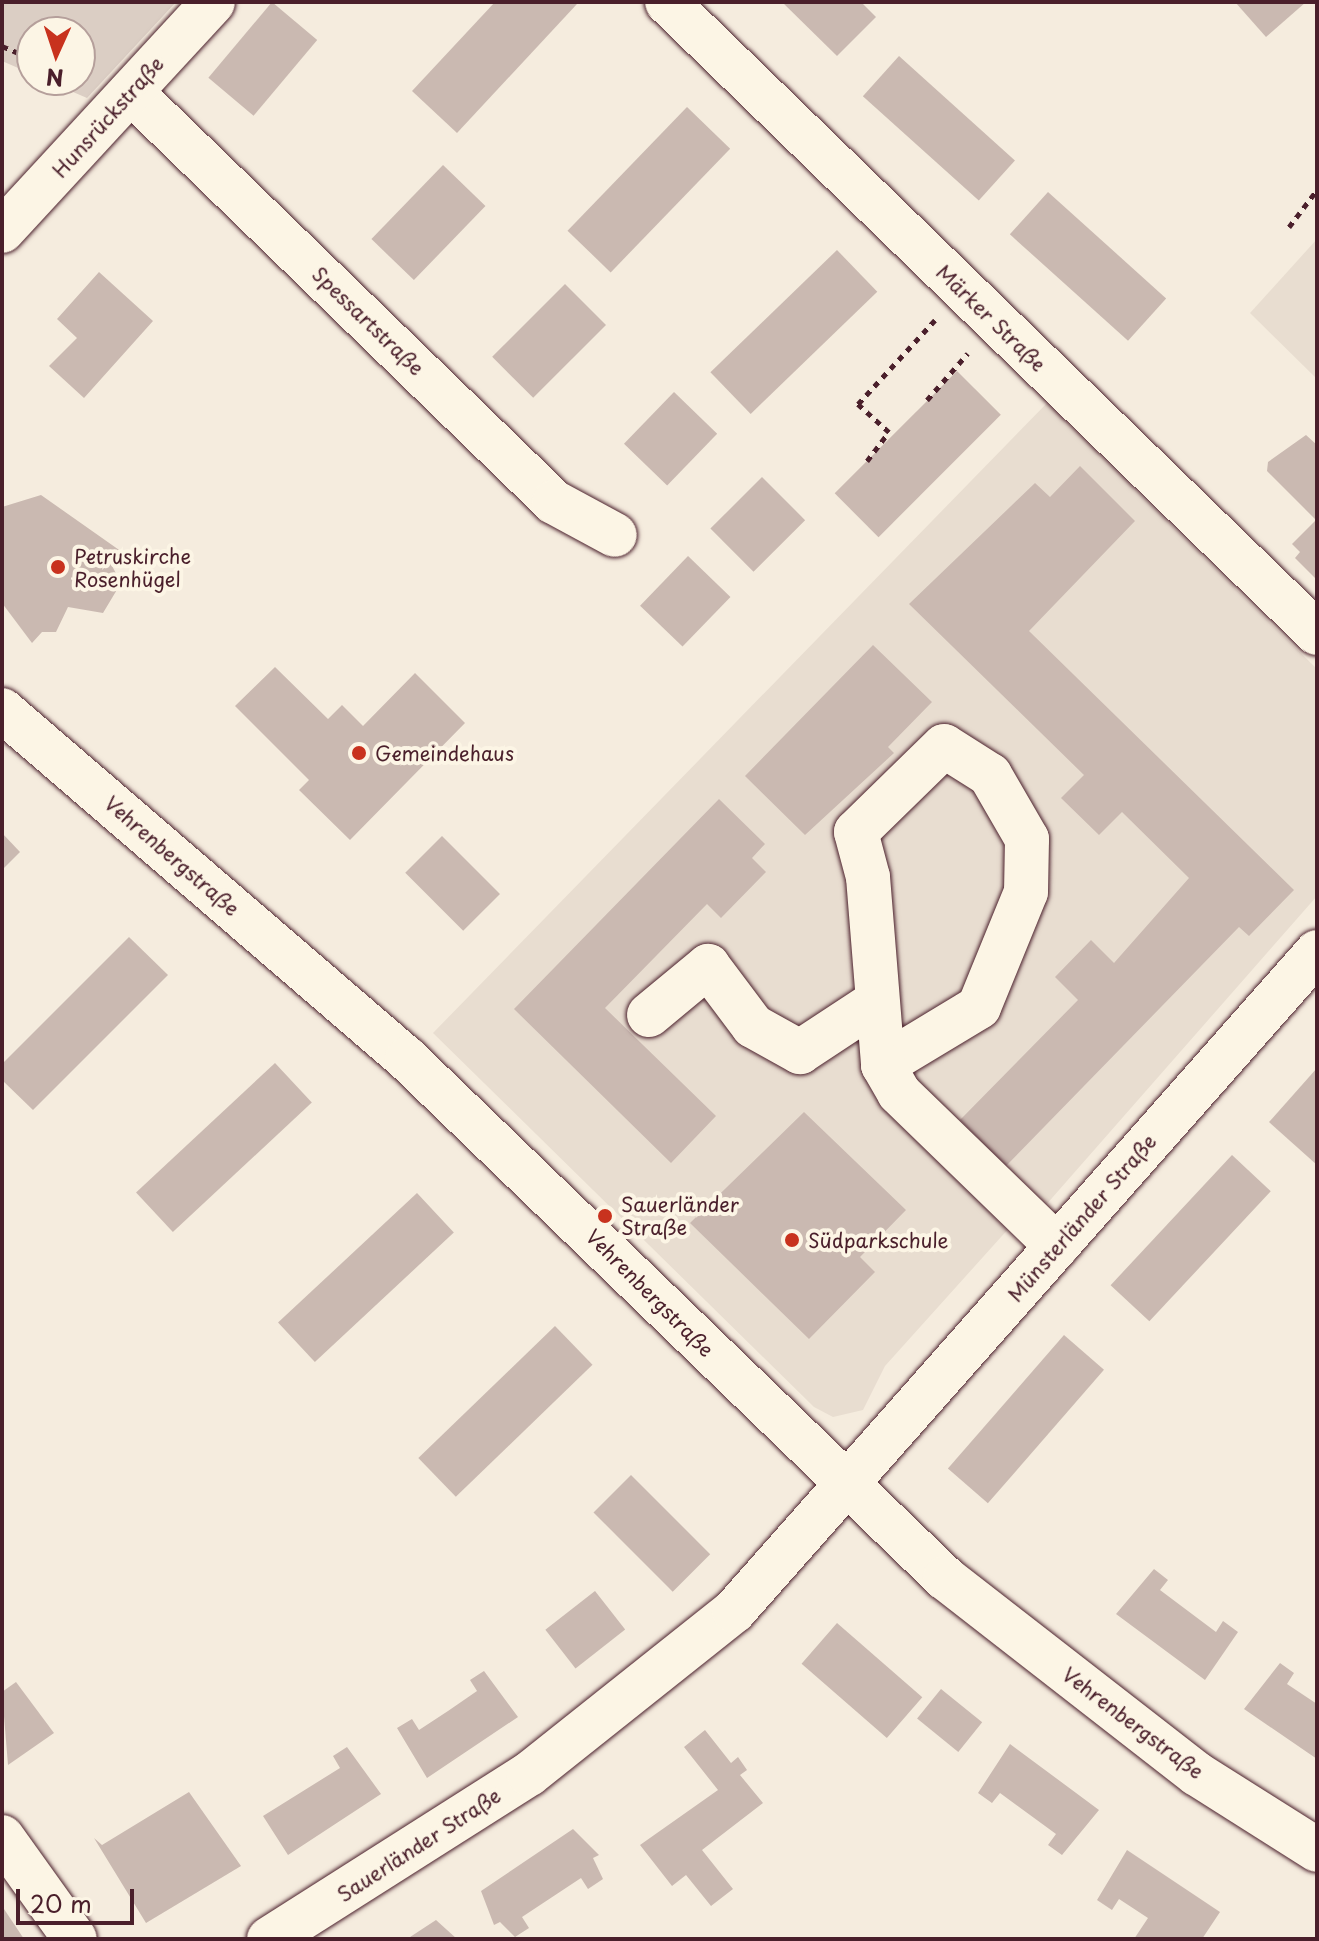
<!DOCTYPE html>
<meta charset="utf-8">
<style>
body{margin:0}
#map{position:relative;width:1319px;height:1941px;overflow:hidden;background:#f5ecde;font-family:"Playpen Sans",sans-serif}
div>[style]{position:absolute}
.built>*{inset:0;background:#e8ddd0}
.green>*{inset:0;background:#dbcec4}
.building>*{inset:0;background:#cab9b1;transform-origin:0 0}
.path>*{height:5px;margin-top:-2.5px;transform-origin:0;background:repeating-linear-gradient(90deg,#4a1f2b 0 6px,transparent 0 12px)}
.roads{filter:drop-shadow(0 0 2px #4a1f2b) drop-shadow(0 0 2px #4a1f2b)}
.minor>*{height:44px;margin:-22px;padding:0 22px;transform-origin:22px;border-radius:22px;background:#fcf5e5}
.dots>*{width:22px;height:22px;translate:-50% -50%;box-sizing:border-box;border:4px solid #fcf5e5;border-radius:50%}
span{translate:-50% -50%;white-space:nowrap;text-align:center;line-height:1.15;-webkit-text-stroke:8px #fcf5e5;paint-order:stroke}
.street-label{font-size:20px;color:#4a1f2b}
.poi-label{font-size:20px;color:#4a1f2b}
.left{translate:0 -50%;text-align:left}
.frame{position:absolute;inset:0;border:4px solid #4a1f2b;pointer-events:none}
.north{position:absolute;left:16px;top:16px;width:80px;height:80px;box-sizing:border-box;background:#fcf5e5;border:2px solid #b59f9b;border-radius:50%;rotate:183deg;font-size:22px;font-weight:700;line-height:32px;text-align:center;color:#4a1f2b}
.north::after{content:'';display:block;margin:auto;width:28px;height:36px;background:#c8321e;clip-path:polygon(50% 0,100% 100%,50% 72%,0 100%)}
.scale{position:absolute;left:16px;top:1889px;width:118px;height:36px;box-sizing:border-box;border:4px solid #4a1f2b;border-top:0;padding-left:10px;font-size:24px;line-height:28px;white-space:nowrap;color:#4a1f2b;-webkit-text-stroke:6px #fcf5e5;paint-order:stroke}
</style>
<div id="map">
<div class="built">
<i style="clip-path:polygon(1317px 239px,1317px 379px,1250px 313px)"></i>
<i style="clip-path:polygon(1047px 403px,1317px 669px,1317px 896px,1045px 1206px,1010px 1227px,885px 1366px,863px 1410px,833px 1417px,814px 1407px,433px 1033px)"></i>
</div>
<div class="green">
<i style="clip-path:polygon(2px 2px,176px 2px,87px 98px,45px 80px,80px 80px,80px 32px,32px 32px,32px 74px,2px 61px)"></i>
</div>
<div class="building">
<i style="left:272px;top:2px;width:59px;height:99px;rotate:40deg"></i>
<i style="clip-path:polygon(495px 2px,577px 4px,457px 133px,412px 91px)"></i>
<i style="clip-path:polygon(782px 2px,861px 2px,876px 17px,837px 56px)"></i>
<i style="clip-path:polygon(1235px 2px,1306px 2px,1266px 37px)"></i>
<i style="left:899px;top:56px;width:156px;height:54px;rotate:42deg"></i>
<i style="left:687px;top:107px;width:60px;height:172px;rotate:44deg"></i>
<i style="left:443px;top:165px;width:59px;height:103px;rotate:44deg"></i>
<i style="left:1048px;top:192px;width:159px;height:57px;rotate:42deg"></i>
<i style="left:837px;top:250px;width:58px;height:176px;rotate:46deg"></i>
<i style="clip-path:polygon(99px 272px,153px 321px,84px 398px,49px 366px,77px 338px,57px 319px)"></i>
<i style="left:565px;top:284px;width:58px;height:103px;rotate:45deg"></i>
<i style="left:957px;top:371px;width:62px;height:173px;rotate:45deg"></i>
<i style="left:674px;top:392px;width:60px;height:72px;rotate:44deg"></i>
<i style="clip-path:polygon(1306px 435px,1317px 445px,1317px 580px,1295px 558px,1300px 552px,1292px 544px,1316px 520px,1267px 471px,1268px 462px)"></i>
<i style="clip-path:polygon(1080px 466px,1135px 521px,1029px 631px,1294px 890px,1249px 936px,1239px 927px,1006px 1166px,960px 1120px,1078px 1000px,1055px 977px,1091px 940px,1114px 963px,1189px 878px,1122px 812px,1099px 835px,1061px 798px,1084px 775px,909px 604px,1035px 483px,1050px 497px)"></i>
<i style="left:762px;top:477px;width:61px;height:73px;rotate:45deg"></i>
<i style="clip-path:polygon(41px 495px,122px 552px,110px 562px,121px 583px,103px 613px,68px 607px,56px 632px,42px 632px,32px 643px,2px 603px,2px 507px)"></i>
<i style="left:688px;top:556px;width:59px;height:69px;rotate:44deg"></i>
<i style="clip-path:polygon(873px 645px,932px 702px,888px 747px,894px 753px,805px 835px,745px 776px)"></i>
<i style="clip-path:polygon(275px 667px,328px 719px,342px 705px,363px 726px,415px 673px,465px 723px,350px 840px,299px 790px,309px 780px,235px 706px)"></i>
<i style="clip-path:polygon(719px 799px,765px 844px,752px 858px,766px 872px,721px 918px,707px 904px,605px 1008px,716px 1116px,671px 1163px,514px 1009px)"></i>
<i style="clip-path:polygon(2px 833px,20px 852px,2px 870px)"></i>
<i style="left:442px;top:836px;width:82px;height:52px;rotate:45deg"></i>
<i style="clip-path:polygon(129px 937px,168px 975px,33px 1110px,2px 1080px,2px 1064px)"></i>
<i style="left:275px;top:1063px;width:54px;height:190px;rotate:47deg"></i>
<i style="clip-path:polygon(1317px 1068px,1317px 1165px,1269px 1122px)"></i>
<i style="clip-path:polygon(804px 1112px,906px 1210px,860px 1257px,875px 1272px,809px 1339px,690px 1223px)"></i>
<i style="left:1232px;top:1155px;width:53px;height:178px;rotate:43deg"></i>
<i style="left:417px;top:1193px;width:54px;height:190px;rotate:47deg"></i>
<i style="left:555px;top:1326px;width:54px;height:190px;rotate:46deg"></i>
<i style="left:1064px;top:1335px;width:53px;height:177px;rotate:41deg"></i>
<i style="left:631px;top:1475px;width:112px;height:53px;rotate:45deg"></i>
<i style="clip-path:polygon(1154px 1569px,1168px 1580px,1160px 1590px,1216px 1632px,1223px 1621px,1238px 1632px,1205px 1680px,1116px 1614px)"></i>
<i style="left:595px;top:1591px;width:49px;height:63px;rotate:52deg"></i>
<i style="left:837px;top:1623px;width:113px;height:54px;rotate:41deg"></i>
<i style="clip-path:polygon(1280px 1663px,1294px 1673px,1287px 1684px,1317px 1704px,1317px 1759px,1244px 1709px)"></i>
<i style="clip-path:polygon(484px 1671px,518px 1717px,427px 1778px,397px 1728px,412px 1719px,419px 1730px,448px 1711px,477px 1691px,470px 1680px)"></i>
<i style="clip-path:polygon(16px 1682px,54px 1733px,8px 1765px,2px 1692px)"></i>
<i style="left:941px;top:1689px;width:53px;height:38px;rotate:39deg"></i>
<i style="clip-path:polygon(705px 1730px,731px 1763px,738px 1757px,747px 1770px,740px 1775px,763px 1803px,702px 1850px,733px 1889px,711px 1906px,686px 1875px,672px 1886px,640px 1845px,718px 1790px,684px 1747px)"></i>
<i style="clip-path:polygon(1010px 1744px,1099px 1810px,1062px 1855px,1048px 1845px,1056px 1834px,1000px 1793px,992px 1803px,978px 1793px)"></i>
<i style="clip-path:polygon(347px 1747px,381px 1794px,288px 1855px,263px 1816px,340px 1768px,333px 1756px)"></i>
<i style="clip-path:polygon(189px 1792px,241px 1866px,146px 1923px,94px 1838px,102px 1845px)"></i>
<i style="clip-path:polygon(573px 1829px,599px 1855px,593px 1858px,603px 1879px,588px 1889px,581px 1878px,522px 1917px,529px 1928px,515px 1937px,500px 1922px,494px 1925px,481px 1891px)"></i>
<i style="clip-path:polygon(1127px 1850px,1220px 1912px,1202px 1939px,1134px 1939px,1148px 1918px,1119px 1899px,1112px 1910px,1097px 1900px)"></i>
<i style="clip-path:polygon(2px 1906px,24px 1939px,2px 1939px)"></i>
<i style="clip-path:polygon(436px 1920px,457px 1939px,407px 1939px)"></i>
</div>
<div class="path">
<i style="left:2px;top:46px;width:33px;rotate:23deg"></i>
<i style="left:1289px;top:227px;width:46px;rotate:-52.9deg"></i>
<i style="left:927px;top:400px;width:62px;rotate:-48.9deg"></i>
<i style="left:867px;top:461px;width:36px;rotate:-53deg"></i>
<i style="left:889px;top:432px;width:42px;rotate:-137.9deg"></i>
<i style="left:858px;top:404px;width:114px;rotate:-47.5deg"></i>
</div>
<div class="roads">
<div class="minor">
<i style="left:667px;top:2px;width:906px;rotate:44.15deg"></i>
<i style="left:131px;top:92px;width:589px;rotate:44.11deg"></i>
<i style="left:554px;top:502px;width:69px;rotate:28.4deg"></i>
<i style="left:2px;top:231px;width:311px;rotate:-47.3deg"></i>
<i style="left:2px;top:710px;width:535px;rotate:40.75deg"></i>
<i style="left:407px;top:1059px;width:748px;rotate:43.97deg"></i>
<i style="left:945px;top:1578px;width:319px;rotate:37.9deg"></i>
<i style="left:1197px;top:1774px;width:142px;rotate:32.3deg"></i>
<i style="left:649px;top:1015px;width:77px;rotate:-39.7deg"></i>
<i style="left:708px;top:966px;width:75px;rotate:53.1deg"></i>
<i style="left:753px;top:1026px;width:54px;rotate:29deg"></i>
<i style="left:800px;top:1052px;width:87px;rotate:-33.3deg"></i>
<i style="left:883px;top:1065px;width:112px;rotate:-31.1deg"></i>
<i style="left:979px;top:1007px;width:124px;rotate:-67.8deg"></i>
<i style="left:1026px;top:892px;width:53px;rotate:-88.9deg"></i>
<i style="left:1027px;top:839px;width:74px;rotate:-120deg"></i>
<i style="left:990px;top:775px;width:54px;rotate:-147.8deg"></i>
<i style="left:944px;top:746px;width:123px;rotate:135.7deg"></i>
<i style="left:856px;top:832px;width:47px;rotate:75.1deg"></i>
<i style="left:868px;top:877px;width:189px;rotate:85.4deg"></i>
<i style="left:883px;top:1065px;width:32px;rotate:60deg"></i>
<i style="left:899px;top:1093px;width:220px;rotate:44.1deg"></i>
<i style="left:2px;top:1837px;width:125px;rotate:54.4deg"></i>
<i style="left:269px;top:1939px;width:308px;rotate:-32.4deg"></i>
<i style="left:529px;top:1774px;width:262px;rotate:-38.5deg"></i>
<i style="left:734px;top:1611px;width:880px;rotate:-48.5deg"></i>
</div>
</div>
<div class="dots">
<i style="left:58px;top:567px;background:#c8321e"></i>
<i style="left:359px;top:753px;background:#c8321e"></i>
<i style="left:605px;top:1216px;background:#c8321e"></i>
<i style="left:792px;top:1240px;background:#c8321e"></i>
</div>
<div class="street-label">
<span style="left:108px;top:117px;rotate:-48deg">Hunsrückstraße</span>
<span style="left:991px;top:318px;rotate:44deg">Märker Straße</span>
<span style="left:368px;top:321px;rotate:44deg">Spessartstraße</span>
<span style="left:172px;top:856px;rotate:41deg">Vehrenbergstraße</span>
<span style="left:1082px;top:1218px;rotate:-49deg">Münsterländer Straße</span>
<span style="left:650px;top:1293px;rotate:45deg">Vehrenbergstraße</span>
<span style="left:1133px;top:1723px;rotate:37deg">Vehrenbergstraße</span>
<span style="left:419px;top:1845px;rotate:-33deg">Sauerländer Straße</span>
</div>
<div class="poi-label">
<span class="left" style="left:74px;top:568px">Petruskirche<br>Rosenhügel</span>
<span class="left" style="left:375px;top:753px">Gemeindehaus</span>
<span class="left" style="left:621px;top:1216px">Sauerländer<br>Straße</span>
<span class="left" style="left:808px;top:1240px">Südparkschule</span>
</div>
<div class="frame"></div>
<div class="north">N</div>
<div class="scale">20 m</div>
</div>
